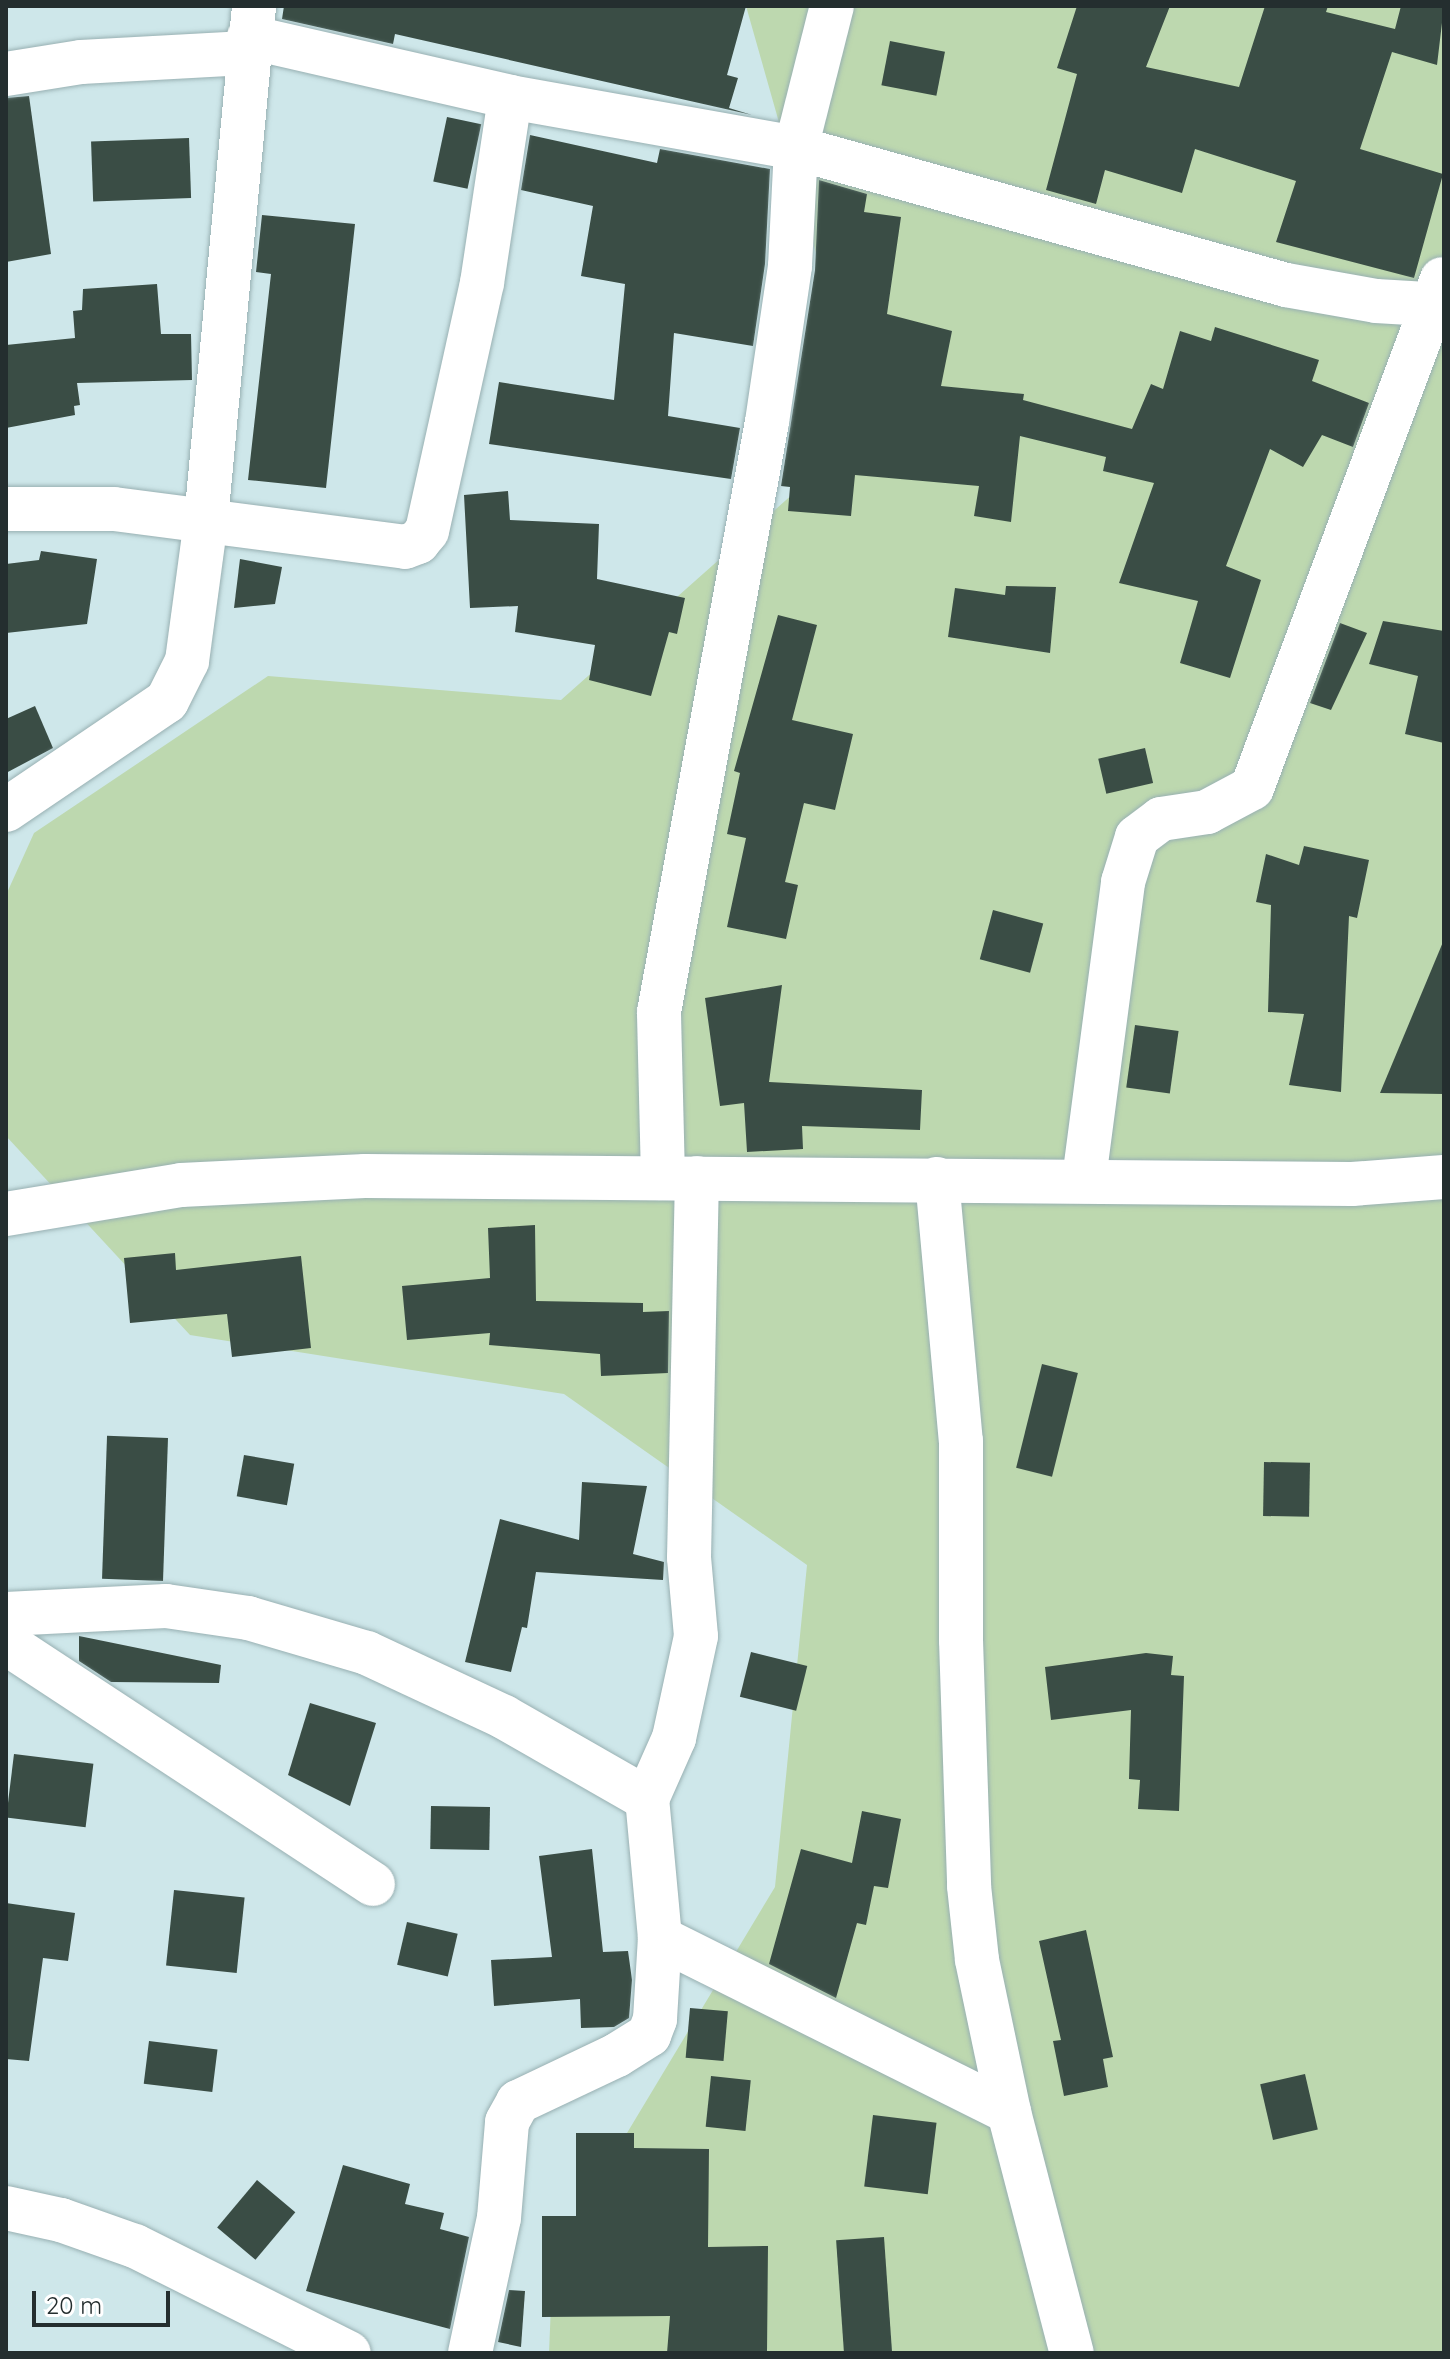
<!DOCTYPE html>
<style>
body{margin:0}
#map{position:relative;width:1450px;height:2359px;overflow:hidden;background:#cee7ea;font-family:Quicksand,sans-serif}
div>[style]{position:absolute}
.green>*{inset:0;background:#bdd8af}
.building>*{inset:0;background:#3a4d45;transform-origin:0 0}
.roads{filter:drop-shadow(0 0 2px #98b0b2) drop-shadow(0 0 2px #98b0b2)}
.street>*{height:44px;margin:-22px;padding:0 22px;transform-origin:22px;border-radius:22px;background:#fff}
span{translate:-50% -50%;white-space:nowrap;text-align:center;line-height:1.15;-webkit-text-stroke:8px #fff;paint-order:stroke}
.frame{position:absolute;inset:0;border:8px solid #242e2f;pointer-events:none}
.scale{position:absolute;left:32px;top:2291px;width:138px;height:36px;box-sizing:border-box;border:4px solid #242e2f;border-top:0;padding-left:10px;font-size:24px;line-height:28px;white-space:nowrap;color:#242e2f;-webkit-text-stroke:6px #fff;paint-order:stroke}
</style>
<div id="map">
<div class="green">
<i style="clip-path:polygon(746px 6px,1444px 6px,1444px 2353px,549px 2353px,553px 2256px,775px 1887px,807px 1565px,564px 1394px,190px 1335px,6px 1136px,6px 895px,34px 833px,268px 676px,561px 700px,866px 429px)"></i>
</div>
<div class="building">
<i style="clip-path:polygon(284px 6px,746px 6px,727px 75px,738px 78px,729px 108px,752px 115px,395px 34px,393px 44px,282px 19px)"></i>
<i style="clip-path:polygon(1077px 6px,1170px 6px,1146px 67px,1239px 87px,1265px 6px,1328px 6px,1326px 12px,1395px 29px,1401px 6px,1444px 6px,1437px 65px,1392px 52px,1360px 149px,1443px 174px,1414px 278px,1276px 242px,1296px 181px,1195px 149px,1182px 193px,1105px 170px,1096px 204px,1046px 190px,1077px 74px,1057px 68px)"></i>
<i style="left:890px;top:41px;width:56px;height:45px;rotate:11deg"></i>
<i style="clip-path:polygon(29px 96px,51px 254px,6px 262px,6px 98px)"></i>
<i style="left:447px;top:117px;width:35px;height:66px;rotate:12deg"></i>
<i style="clip-path:polygon(530px 135px,657px 163px,660px 149px,770px 169px,765px 264px,753px 346px,674px 333px,668px 416px,740px 428px,731px 479px,489px 444px,499px 382px,614px 400px,625px 284px,581px 276px,593px 206px,521px 190px)"></i>
<i style="left:189px;top:138px;width:60px;height:98px;rotate:88deg"></i>
<i style="clip-path:polygon(819px 180px,867px 194px,864px 212px,901px 217px,887px 314px,952px 331px,941px 386px,1024px 394px,1023px 400px,1132px 429px,1151px 384px,1163px 389px,1180px 331px,1211px 341px,1215px 327px,1319px 360px,1312px 381px,1369px 403px,1353px 447px,1322px 435px,1303px 467px,1270px 449px,1226px 566px,1261px 580px,1230px 678px,1180px 663px,1198px 601px,1119px 583px,1154px 483px,1103px 471px,1106px 457px,1020px 436px,1011px 522px,974px 516px,979px 486px,855px 475px,851px 516px,788px 511px,790px 487px,781px 486px,815px 270px)"></i>
<i style="clip-path:polygon(262px 215px,355px 224px,326px 488px,248px 480px,271px 274px,256px 272px)"></i>
<i style="clip-path:polygon(157px 284px,161px 334px,191px 334px,192px 380px,77px 383px,80px 405px,74px 406px,75px 415px,6px 428px,6px 345px,75px 338px,73px 311px,82px 310px,83px 289px)"></i>
<i style="clip-path:polygon(508px 491px,510px 520px,599px 524px,597px 579px,685px 598px,677px 634px,669px 632px,651px 696px,589px 680px,595px 645px,515px 632px,518px 606px,470px 608px,464px 495px)"></i>
<i style="clip-path:polygon(41px 551px,97px 559px,87px 624px,6px 633px,6px 564px,39px 560px)"></i>
<i style="clip-path:polygon(240px 559px,282px 567px,275px 604px,234px 608px)"></i>
<i style="clip-path:polygon(1006px 586px,1056px 587px,1050px 653px,948px 637px,955px 588px,1005px 595px)"></i>
<i style="clip-path:polygon(778px 615px,817px 625px,792px 720px,853px 734px,835px 810px,804px 803px,785px 882px,798px 885px,786px 939px,727px 927px,746px 838px,727px 834px,740px 773px,734px 771px)"></i>
<i style="clip-path:polygon(1383px 621px,1444px 631px,1444px 743px,1405px 734px,1418px 676px,1369px 664px)"></i>
<i style="clip-path:polygon(1340px 623px,1367px 633px,1331px 710px,1310px 703px)"></i>
<i style="clip-path:polygon(35px 706px,53px 748px,6px 773px,6px 719px)"></i>
<i style="left:1145px;top:748px;width:36px;height:48px;rotate:77deg"></i>
<i style="clip-path:polygon(1304px 846px,1369px 860px,1357px 918px,1349px 916px,1341px 1092px,1289px 1085px,1304px 1014px,1268px 1012px,1271px 905px,1256px 902px,1266px 854px,1299px 865px)"></i>
<i style="left:993px;top:910px;width:52px;height:51px;rotate:15deg"></i>
<i style="clip-path:polygon(1443px 942px,1444px 1094px,1380px 1093px)"></i>
<i style="clip-path:polygon(782px 985px,769px 1082px,922px 1090px,920px 1130px,802px 1126px,803px 1149px,747px 1152px,744px 1103px,720px 1106px,705px 998px)"></i>
<i style="left:1135px;top:1025px;width:44px;height:63px;rotate:8deg"></i>
<i style="clip-path:polygon(535px 1225px,536px 1301px,643px 1303px,643px 1312px,669px 1311px,668px 1373px,601px 1376px,600px 1354px,489px 1345px,490px 1333px,407px 1340px,402px 1286px,490px 1278px,488px 1228px)"></i>
<i style="clip-path:polygon(175px 1253px,176px 1270px,301px 1256px,311px 1348px,232px 1357px,227px 1314px,130px 1323px,124px 1258px)"></i>
<i style="left:1042px;top:1364px;width:37px;height:107px;rotate:14deg"></i>
<i style="left:168px;top:1438px;width:143px;height:61px;rotate:92deg"></i>
<i style="left:244px;top:1455px;width:51px;height:42px;rotate:10deg"></i>
<i style="left:1264px;top:1462px;width:46px;height:54px;rotate:1deg"></i>
<i style="clip-path:polygon(582px 1482px,647px 1486px,633px 1554px,664px 1562px,663px 1580px,536px 1572px,527px 1628px,522px 1627px,511px 1672px,465px 1662px,500px 1519px,579px 1540px)"></i>
<i style="clip-path:polygon(79px 1636px,221px 1665px,219px 1683px,111px 1682px,79px 1661px)"></i>
<i style="left:751px;top:1652px;width:58px;height:46px;rotate:14deg"></i>
<i style="clip-path:polygon(1146px 1653px,1173px 1656px,1171px 1675px,1184px 1676px,1179px 1811px,1138px 1809px,1140px 1780px,1129px 1779px,1131px 1710px,1051px 1720px,1045px 1667px)"></i>
<i style="clip-path:polygon(310px 1703px,376px 1723px,350px 1806px,288px 1775px)"></i>
<i style="left:14px;top:1754px;width:80px;height:64px;rotate:7deg"></i>
<i style="left:431px;top:1806px;width:59px;height:43px;rotate:1deg"></i>
<i style="clip-path:polygon(862px 1811px,901px 1819px,888px 1888px,874px 1886px,866px 1925px,857px 1923px,836px 1998px,769px 1964px,801px 1849px,852px 1863px)"></i>
<i style="clip-path:polygon(592px 1849px,603px 1952px,628px 1951px,632px 1980px,629px 2018px,614px 2027px,581px 2028px,580px 1999px,494px 2006px,491px 1960px,552px 1957px,539px 1856px)"></i>
<i style="left:174px;top:1890px;width:71px;height:76px;rotate:6deg"></i>
<i style="clip-path:polygon(6px 1903px,75px 1913px,68px 1961px,43px 1958px,29px 2061px,6px 2059px)"></i>
<i style="left:407px;top:1922px;width:52px;height:44px;rotate:13deg"></i>
<i style="clip-path:polygon(1086px 1930px,1113px 2057px,1103px 2059px,1108px 2087px,1064px 2096px,1053px 2041px,1061px 2040px,1039px 1941px)"></i>
<i style="left:690px;top:2008px;width:38px;height:50px;rotate:5deg"></i>
<i style="left:149px;top:2041px;width:69px;height:43px;rotate:7deg"></i>
<i style="left:1305px;top:2074px;width:57px;height:46px;rotate:77deg"></i>
<i style="left:711px;top:2076px;width:40px;height:51px;rotate:6deg"></i>
<i style="left:873px;top:2115px;width:64px;height:72px;rotate:7deg"></i>
<i style="clip-path:polygon(576px 2133px,634px 2133px,634px 2148px,709px 2149px,708px 2247px,768px 2246px,767px 2353px,667px 2353px,670px 2316px,542px 2317px,542px 2216px,576px 2216px)"></i>
<i style="clip-path:polygon(343px 2165px,410px 2184px,405px 2204px,444px 2213px,440px 2229px,469px 2237px,450px 2329px,306px 2291px)"></i>
<i style="left:257px;top:2180px;width:50px;height:62px;rotate:40deg"></i>
<i style="left:884px;top:2237px;width:116px;height:48px;rotate:86deg"></i>
<i style="clip-path:polygon(509px 2290px,525px 2291px,521px 2347px,498px 2342px)"></i>
</div>
<div class="roads">
<div class="street">
<i style="left:249px;top:37px;width:268px;rotate:12.9deg"></i>
<i style="left:510px;top:97px;width:291px;rotate:10.1deg"></i>
<i style="left:796px;top:148px;width:509px;rotate:15.62deg"></i>
<i style="left:1286px;top:285px;width:91px;rotate:10.1deg"></i>
<i style="left:1376px;top:301px;width:68px;rotate:3.4deg"></i>
<i style="left:6px;top:74px;width:76px;rotate:-9.1deg"></i>
<i style="left:81px;top:62px;width:165px;rotate:-3.1deg"></i>
<i style="left:6px;top:509px;width:108px"></i>
<i style="left:114px;top:509px;width:293px;rotate:7.4deg"></i>
<i style="left:405px;top:547px;width:14px;rotate:-21deg"></i>
<i style="left:418px;top:542px;width:14px;rotate:-51deg"></i>
<i style="left:427px;top:531px;width:254px;rotate:-77.5deg"></i>
<i style="left:482px;top:283px;width:188px;rotate:-81.4deg"></i>
<i style="left:6px;top:810px;width:194px;rotate:-34.1deg"></i>
<i style="left:167px;top:701px;width:45px;rotate:-63.4deg"></i>
<i style="left:187px;top:661px;width:142px;rotate:-82.3deg"></i>
<i style="left:206px;top:520px;width:516px;rotate:-84.66deg"></i>
<i style="left:663px;top:1178px;width:166px;rotate:-91.4deg"></i>
<i style="left:659px;top:1012px;width:600px;rotate:-79.63deg"></i>
<i style="left:767px;top:422px;width:158px;rotate:-81.6deg"></i>
<i style="left:790px;top:266px;width:118px;rotate:-87.1deg"></i>
<i style="left:796px;top:148px;width:146px;rotate:-75.8deg"></i>
<i style="left:937px;top:1179px;width:263px;rotate:84.8deg"></i>
<i style="left:961px;top:1441px;width:199px;rotate:90deg"></i>
<i style="left:961px;top:1640px;width:246px;rotate:88.1deg"></i>
<i style="left:969px;top:1886px;width:74px;rotate:83.8deg"></i>
<i style="left:977px;top:1960px;width:155px;rotate:78.1deg"></i>
<i style="left:1009px;top:2112px;width:249px;rotate:75.4deg"></i>
<i style="left:1084px;top:1179px;width:300px;rotate:-82.5deg"></i>
<i style="left:1123px;top:882px;width:47px;rotate:-72.7deg"></i>
<i style="left:1137px;top:837px;width:30px;rotate:-37deg"></i>
<i style="left:1161px;top:819px;width:47px;rotate:-8.7deg"></i>
<i style="left:1207px;top:812px;width:51px;rotate:-28.1deg"></i>
<i style="left:1252px;top:788px;width:543px;rotate:-69.53deg"></i>
<i style="left:6px;top:1214px;width:177px;rotate:-9.4deg"></i>
<i style="left:181px;top:1185px;width:184px;rotate:-2.8deg"></i>
<i style="left:365px;top:1176px;width:987px;rotate:0.46deg"></i>
<i style="left:1352px;top:1184px;width:92px;rotate:-4.4deg"></i>
<i style="left:6px;top:1614px;width:160px;rotate:-2.9deg"></i>
<i style="left:166px;top:1606px;width:83px;rotate:8.3deg"></i>
<i style="left:248px;top:1618px;width:124px;rotate:16.4deg"></i>
<i style="left:367px;top:1653px;width:151px;rotate:25deg"></i>
<i style="left:504px;top:1717px;width:165px;rotate:29.8deg"></i>
<i style="left:6px;top:1643px;width:439px;rotate:33.3deg"></i>
<i style="left:660px;top:1938px;width:390px;rotate:26.5deg"></i>
<i style="left:6px;top:2208px;width:56px;rotate:12.3deg"></i>
<i style="left:61px;top:2220px;width:78px;rotate:19.4deg"></i>
<i style="left:135px;top:2246px;width:239px;rotate:26.6deg"></i>
<i style="left:470px;top:2353px;width:138px;rotate:-77.9deg"></i>
<i style="left:499px;top:2218px;width:96px;rotate:-85.2deg"></i>
<i style="left:507px;top:2122px;width:23px;rotate:-61deg"></i>
<i style="left:518px;top:2102px;width:110px;rotate:-25.4deg"></i>
<i style="left:617px;top:2055px;width:38px;rotate:-32deg"></i>
<i style="left:649px;top:2035px;width:17px;rotate:-69deg"></i>
<i style="left:655px;top:2019px;width:81px;rotate:-86.5deg"></i>
<i style="left:660px;top:1938px;width:140px;rotate:-95.3deg"></i>
<i style="left:647px;top:1799px;width:67px;rotate:-66.1deg"></i>
<i style="left:674px;top:1738px;width:104px;rotate:-77.8deg"></i>
<i style="left:696px;top:1636px;width:78px;rotate:-95.1deg"></i>
<i style="left:689px;top:1558px;width:380px;rotate:-88.8deg"></i>
</div>
</div>
<div class="frame"></div>
<div class="scale">20 m</div>
</div>
